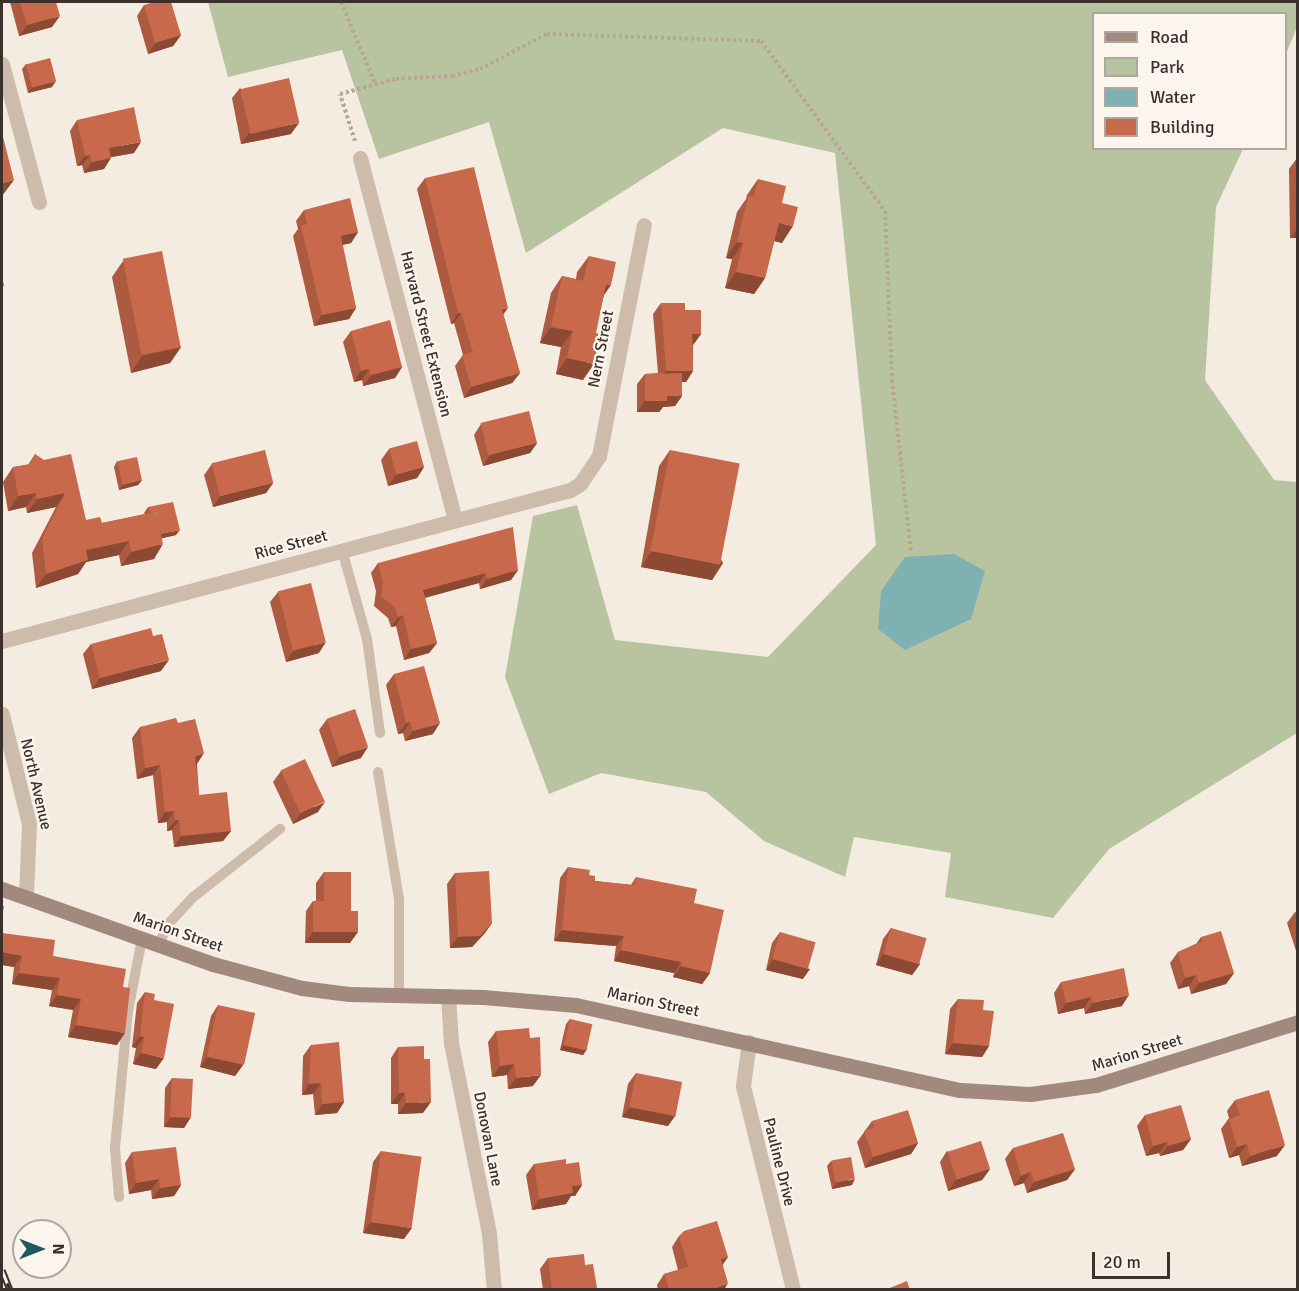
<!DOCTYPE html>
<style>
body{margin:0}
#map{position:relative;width:1299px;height:1291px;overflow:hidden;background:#f4ebe1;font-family:Signika,sans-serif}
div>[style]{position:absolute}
.green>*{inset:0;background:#b8c4a0}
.water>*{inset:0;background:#7fb0b2}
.path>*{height:4px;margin-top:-2px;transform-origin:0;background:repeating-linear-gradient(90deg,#b9a596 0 3px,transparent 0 6px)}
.lane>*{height:10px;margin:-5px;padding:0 5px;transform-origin:5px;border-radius:5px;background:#cdbbac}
.street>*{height:15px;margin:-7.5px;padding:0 7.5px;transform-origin:7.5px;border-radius:7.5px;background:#cdbbac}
.secondary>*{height:15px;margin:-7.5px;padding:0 7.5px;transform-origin:7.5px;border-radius:7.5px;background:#a18a7d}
.rail>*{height:7px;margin-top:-3.5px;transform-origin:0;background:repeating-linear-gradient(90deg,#fbf5ee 0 14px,#3b302b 0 28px);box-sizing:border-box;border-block:2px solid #3b302b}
.wall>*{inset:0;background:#ac5a40}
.shaded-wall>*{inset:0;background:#8c4a34}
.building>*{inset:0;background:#c8694b;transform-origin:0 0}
span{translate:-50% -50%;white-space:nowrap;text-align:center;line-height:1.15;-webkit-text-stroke:4.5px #fbf5ee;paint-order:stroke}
.street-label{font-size:16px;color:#3b302b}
.frame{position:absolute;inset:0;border:3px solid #3b302b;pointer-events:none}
.legend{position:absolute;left:1092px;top:12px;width:195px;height:138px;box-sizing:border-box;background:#fbf5ee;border:2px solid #aea6a0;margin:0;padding:8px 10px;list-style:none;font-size:18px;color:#3b302b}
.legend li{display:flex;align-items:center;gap:12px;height:30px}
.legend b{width:30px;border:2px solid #aea6a0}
.north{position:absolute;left:12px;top:1219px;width:60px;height:60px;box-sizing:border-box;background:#fbf5ee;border:2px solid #aea6a0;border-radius:50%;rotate:90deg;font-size:16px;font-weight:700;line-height:24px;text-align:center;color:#3b302b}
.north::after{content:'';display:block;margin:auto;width:21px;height:27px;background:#1f5a5e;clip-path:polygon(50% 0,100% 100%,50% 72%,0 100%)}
.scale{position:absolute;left:1092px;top:1252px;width:78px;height:27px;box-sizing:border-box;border:3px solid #3b302b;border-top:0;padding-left:8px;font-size:18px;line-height:21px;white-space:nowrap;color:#3b302b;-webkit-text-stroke:4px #fbf5ee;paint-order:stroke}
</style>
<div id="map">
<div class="green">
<i style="clip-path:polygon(208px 2px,1297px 2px,1297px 27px,1286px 54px,1286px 14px,1094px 14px,1094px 148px,1243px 149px,1216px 207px,1205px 380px,1274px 480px,1297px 482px,1297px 733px,1109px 849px,1053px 918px,945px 897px,951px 853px,854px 837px,845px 877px,764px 841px,706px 792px,601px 773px,549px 794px,505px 677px,533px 516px,577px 505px,615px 640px,768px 657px,876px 545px,835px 153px,723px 128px,526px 253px,489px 122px,379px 159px,342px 50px,228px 77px)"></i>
</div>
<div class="water">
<i style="clip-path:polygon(954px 554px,985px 571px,971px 619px,905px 650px,878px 629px,881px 591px,905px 557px)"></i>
</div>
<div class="path">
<i style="left:341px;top:2px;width:88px;rotate:67.2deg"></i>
<i style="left:355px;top:141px;width:49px;rotate:-107.7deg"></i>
<i style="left:340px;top:94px;width:58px;rotate:-15deg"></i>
<i style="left:396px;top:79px;width:56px;rotate:-3.1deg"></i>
<i style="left:452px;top:76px;width:29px;rotate:-14deg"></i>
<i style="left:480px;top:69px;width:76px;rotate:-27.6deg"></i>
<i style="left:547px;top:34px;width:214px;rotate:1.9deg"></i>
<i style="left:761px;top:41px;width:210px;rotate:53.9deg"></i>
<i style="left:885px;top:211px;width:169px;rotate:87.6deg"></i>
<i style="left:892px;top:380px;width:173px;rotate:83.7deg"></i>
</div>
<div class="lane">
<i style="left:342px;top:550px;width:92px;rotate:74.3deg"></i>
<i style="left:367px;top:639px;width:95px;rotate:82.1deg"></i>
<i style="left:378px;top:772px;width:129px;rotate:80.6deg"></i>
<i style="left:399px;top:899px;width:97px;rotate:90deg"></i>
<i style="left:158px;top:945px;width:25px;rotate:-63deg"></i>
<i style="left:169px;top:923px;width:34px;rotate:-47deg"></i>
<i style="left:192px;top:898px;width:112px;rotate:-38.1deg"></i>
<i style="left:119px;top:1197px;width:49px;rotate:-94.7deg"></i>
<i style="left:115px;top:1148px;width:138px;rotate:-84.6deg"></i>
<i style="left:128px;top:1011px;width:73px;rotate:-79deg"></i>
</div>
<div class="street">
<i style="left:2px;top:64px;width:143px;rotate:75deg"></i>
<i style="left:360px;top:158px;width:374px;rotate:75.3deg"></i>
<i style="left:2px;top:641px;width:588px;rotate:-14.89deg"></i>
<i style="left:570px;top:490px;width:12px;rotate:-31deg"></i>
<i style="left:580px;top:484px;width:34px;rotate:-56deg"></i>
<i style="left:599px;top:456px;width:235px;rotate:-79deg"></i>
<i style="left:2px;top:714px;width:113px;rotate:76.2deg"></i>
<i style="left:29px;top:824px;width:73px;rotate:92.4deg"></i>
<i style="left:448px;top:996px;width:47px;rotate:86.3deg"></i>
<i style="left:451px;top:1043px;width:195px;rotate:78.7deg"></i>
<i style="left:489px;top:1234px;width:56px;rotate:84.9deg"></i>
<i style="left:749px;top:1042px;width:44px;rotate:97.8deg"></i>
<i style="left:743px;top:1086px;width:210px;rotate:76.2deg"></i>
</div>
<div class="secondary">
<i style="left:2px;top:889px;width:224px;rotate:19.6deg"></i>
<i style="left:213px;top:964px;width:92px;rotate:15.1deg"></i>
<i style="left:302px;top:988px;width:47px;rotate:7.3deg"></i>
<i style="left:349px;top:994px;width:134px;rotate:1.3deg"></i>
<i style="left:483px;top:997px;width:93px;rotate:4.9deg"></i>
<i style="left:576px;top:1005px;width:393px;rotate:12.5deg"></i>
<i style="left:960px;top:1090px;width:70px;rotate:3.3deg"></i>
<i style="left:1030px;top:1094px;width:67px;rotate:-7.8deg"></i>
<i style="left:1096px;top:1085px;width:212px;rotate:-17.3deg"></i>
</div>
<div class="rail">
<i style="left:2px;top:1270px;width:22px;rotate:68deg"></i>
</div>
<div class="wall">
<i style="clip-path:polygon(10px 2px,56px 2px,52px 27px,19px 36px)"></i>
<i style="clip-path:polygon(144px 5px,181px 35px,173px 46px,148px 54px,137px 16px)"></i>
<i style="clip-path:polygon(26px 64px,52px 87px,28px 93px,22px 69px)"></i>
<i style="clip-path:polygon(240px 88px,291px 134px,241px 144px,232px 98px)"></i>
<i style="clip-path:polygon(77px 120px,134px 153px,111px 157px,104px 169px,84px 173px,82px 165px,77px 166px,70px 131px)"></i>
<i style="clip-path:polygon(1297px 158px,1298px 238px,1290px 238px,1289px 169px)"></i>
<i style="clip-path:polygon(425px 178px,503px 314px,520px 373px,512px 383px,464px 398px,455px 366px,463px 355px,454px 323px,451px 324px,417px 189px)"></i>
<i style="clip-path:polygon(758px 179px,782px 203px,782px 243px,774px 241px,765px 278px,754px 294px,725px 288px,732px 259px,726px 258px,737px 212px,746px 199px,747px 195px)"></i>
<i style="clip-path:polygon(304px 210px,358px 232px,351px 243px,342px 245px,356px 308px,349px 319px,314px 326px,293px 236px,298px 229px,296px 221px)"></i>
<i style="clip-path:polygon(589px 256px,604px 295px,583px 380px,556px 374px,561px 347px,540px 343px,551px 293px,562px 276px,576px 279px,577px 272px)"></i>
<i style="clip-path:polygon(123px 261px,181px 347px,170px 363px,131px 373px,112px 277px)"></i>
<i style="clip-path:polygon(661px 303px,685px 310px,701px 334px,693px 345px,693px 371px,686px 382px,682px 382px,682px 396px,675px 406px,663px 407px,659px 412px,637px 412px,637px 384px,645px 374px,658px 373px,653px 314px)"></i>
<i style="clip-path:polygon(351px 331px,402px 367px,395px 378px,363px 386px,362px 380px,354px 382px,343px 342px)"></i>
<i style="clip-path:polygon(481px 424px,537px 443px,530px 453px,483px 466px,474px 435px)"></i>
<i style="clip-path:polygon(389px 449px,424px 467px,417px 478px,388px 486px,381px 460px)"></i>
<i style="clip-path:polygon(670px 450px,723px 563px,712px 580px,641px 567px,659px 466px)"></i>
<i style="clip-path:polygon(35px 454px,86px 520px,102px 523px,145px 514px,144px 513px,148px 507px,176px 535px,162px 538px,154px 559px,121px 566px,119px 555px,86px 562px,78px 574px,36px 588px,32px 553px,56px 507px,27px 513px,26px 507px,8px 511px,3px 482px,13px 467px,28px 465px)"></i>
<i style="clip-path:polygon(117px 461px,142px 480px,138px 485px,119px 490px,114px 467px)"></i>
<i style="clip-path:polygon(212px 464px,273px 483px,266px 493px,213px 507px,204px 475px)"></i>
<i style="clip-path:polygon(378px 563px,518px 570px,511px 580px,480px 589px,479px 583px,425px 598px,437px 643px,429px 653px,404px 660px,396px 626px,391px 627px,388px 618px,374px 606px,376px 591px,371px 573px)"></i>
<i style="clip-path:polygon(278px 592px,319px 653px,286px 662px,270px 602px)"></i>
<i style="clip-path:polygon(91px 644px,161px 671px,92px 689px,83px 654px)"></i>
<i style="clip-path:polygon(394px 674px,433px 734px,405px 741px,403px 733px,398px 734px,386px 685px)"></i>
<i style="clip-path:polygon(327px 719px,361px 758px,332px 767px,319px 730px)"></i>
<i style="clip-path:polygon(178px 723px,197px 764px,199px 795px,231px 831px,223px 841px,174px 847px,172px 830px,167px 831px,167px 822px,158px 823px,153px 775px,137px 779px,132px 738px,140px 727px)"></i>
<i style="clip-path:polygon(281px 771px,318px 812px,293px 824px,273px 782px)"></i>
<i style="clip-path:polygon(568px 867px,589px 875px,595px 881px,631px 885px,636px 877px,694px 903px,710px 973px,702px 984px,673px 977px,674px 973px,614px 961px,616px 946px,554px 941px,560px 878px)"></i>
<i style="clip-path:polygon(324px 872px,350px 943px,305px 943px,306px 911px,313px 901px,316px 901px,316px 883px)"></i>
<i style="clip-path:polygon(455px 873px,492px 923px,484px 934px,472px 947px,450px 948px,447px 884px)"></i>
<i style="clip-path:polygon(1295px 912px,1298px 912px,1297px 954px,1287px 923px)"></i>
<i style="clip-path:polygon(891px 928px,920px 964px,912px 975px,876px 965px,883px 939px)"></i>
<i style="clip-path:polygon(780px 932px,803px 979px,766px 970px,772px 943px)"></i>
<i style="clip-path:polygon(2px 933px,123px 987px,117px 1045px,68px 1037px,73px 1010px,49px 1006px,52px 990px,12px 984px,14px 967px,2px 965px)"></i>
<i style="clip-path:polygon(1201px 937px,1234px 973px,1226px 984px,1191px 994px,1189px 986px,1178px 989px,1170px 963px,1178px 952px,1196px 944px)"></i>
<i style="clip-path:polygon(1061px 982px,1122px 1006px,1085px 1014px,1084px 1008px,1058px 1014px,1054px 993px)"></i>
<i style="clip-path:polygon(145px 992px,154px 1000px,156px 1069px,133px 1064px,136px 1048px,132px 1047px,137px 1003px)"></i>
<i style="clip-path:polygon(958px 999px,983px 1010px,989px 1046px,982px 1057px,945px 1054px,950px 1009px)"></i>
<i style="clip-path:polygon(218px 1005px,243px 1065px,235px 1076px,200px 1067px,211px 1016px)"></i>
<i style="clip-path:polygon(570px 1019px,587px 1049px,583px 1055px,560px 1050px,566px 1024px)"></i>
<i style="clip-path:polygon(496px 1031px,533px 1086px,508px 1089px,507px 1075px,492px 1077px,488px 1042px)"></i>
<i style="clip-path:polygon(311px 1045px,344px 1102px,337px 1113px,315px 1115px,313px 1094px,302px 1095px,303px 1056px)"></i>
<i style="clip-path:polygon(398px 1047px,423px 1113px,398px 1114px,398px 1104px,391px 1104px,391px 1058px)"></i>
<i style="clip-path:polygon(636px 1073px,668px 1126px,622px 1117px,628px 1084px)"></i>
<i style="clip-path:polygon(172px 1078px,191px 1117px,184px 1128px,164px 1127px,165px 1088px)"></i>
<i style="clip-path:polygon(1235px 1100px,1277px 1156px,1242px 1166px,1239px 1155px,1229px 1158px,1221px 1129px,1229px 1118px,1227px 1111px)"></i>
<i style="clip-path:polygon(1145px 1115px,1191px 1139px,1183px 1150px,1160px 1156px,1159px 1153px,1146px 1156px,1137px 1126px)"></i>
<i style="clip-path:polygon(872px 1121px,918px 1143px,911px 1154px,865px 1168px,857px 1142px)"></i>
<i style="clip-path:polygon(1013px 1148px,1075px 1169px,1067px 1180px,1027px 1193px,1024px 1183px,1014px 1186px,1005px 1159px)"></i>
<i style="clip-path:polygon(381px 1151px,404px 1239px,363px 1233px,373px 1162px)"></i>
<i style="clip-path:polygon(947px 1151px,990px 1169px,982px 1180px,948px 1191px,940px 1162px)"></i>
<i style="clip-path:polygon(132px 1152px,181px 1185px,174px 1196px,152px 1199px,151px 1190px,129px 1194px,125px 1163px)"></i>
<i style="clip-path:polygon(831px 1161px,852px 1185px,832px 1189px,827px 1166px)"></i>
<i style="clip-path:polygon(534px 1164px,566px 1164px,582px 1185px,575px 1196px,571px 1196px,566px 1204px,532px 1210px,526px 1175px)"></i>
<i style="clip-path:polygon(679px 1236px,728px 1257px,723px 1264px,724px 1290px,658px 1290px,657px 1285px,664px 1274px,678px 1270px,672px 1247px)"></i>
<i style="clip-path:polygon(548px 1258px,585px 1265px,597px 1288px,595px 1290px,543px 1290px,540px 1269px)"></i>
</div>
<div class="shaded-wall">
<i style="clip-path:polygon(60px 16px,52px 27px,19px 36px,27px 25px)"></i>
<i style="clip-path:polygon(181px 35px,173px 46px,148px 54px,155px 43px)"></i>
<i style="clip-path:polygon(56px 81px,52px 87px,28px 93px,32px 87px)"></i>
<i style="clip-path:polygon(299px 123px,291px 134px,241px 144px,249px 133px)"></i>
<i style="clip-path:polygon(141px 142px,134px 153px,101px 159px,109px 148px)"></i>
<i style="clip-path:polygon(90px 155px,82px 165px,77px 166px,85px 156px)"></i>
<i style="clip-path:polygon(111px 158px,104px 169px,84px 173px,92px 162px)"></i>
<i style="clip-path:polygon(14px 180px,2px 196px,2px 197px,2px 183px)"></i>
<i style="clip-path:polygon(779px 223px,793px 226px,782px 243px,767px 239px)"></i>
<i style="clip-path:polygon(1298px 228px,1298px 238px,1290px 238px)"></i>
<i style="clip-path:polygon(358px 232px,351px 243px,333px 247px,341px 236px)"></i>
<i style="clip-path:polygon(737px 242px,743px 243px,732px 259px,726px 258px)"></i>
<i style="clip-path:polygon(736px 272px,765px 278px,754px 294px,725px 288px)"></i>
<i style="clip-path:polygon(606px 284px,611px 285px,600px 301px)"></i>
<i style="clip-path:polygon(356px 308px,349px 319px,314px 326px,322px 315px)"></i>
<i style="clip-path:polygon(508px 308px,500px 319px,502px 309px)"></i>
<i style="clip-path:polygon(458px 313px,461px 313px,454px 323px,451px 324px)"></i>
<i style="clip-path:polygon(551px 327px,573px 331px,561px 347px,540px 343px)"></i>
<i style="clip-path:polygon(692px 334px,701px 334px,693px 345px)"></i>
<i style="clip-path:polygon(181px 347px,170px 363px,131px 373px,142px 356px)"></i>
<i style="clip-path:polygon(567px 358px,594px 364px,583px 380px,556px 374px)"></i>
<i style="clip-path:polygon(402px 367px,395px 378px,363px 386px,371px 375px)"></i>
<i style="clip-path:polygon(369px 369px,362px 380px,354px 382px,361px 371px)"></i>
<i style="clip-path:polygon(666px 371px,693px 371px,686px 382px,659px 382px)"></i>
<i style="clip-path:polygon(520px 373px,512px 383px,464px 398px,471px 387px)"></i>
<i style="clip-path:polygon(667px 396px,682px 396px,675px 406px,663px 407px,659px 412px,637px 412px,645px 401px)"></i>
<i style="clip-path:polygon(537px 443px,530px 453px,483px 466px,490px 455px)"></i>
<i style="clip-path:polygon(424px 467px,417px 478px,388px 486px,396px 475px)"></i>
<i style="clip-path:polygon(142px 480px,138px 485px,119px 490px,123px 484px)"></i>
<i style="clip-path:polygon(273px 483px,266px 493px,213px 507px,220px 496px)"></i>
<i style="clip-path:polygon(36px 493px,26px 507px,8px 511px,18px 496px)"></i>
<i style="clip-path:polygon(65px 493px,56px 507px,27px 513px,37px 499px)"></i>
<i style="clip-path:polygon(180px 530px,176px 535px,151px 541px,155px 535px)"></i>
<i style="clip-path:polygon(129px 541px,119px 555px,86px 562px,78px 574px,36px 588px,46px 574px,86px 550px)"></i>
<i style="clip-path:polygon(163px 544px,154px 559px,121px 566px,131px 552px)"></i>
<i style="clip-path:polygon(652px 551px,723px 563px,712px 580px,641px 567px)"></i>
<i style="clip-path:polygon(518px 570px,511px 580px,480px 589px,487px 579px)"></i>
<i style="clip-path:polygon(486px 573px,479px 583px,416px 600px,423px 590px)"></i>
<i style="clip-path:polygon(403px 615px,396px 626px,391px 627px,398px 617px)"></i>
<i style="clip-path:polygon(326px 642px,319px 653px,286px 662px,293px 651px)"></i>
<i style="clip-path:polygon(437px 643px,429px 653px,404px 660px,411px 649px)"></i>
<i style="clip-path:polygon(169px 660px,161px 671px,92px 689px,100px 678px)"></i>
<i style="clip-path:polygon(410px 722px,403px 733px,398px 734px,406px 723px)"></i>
<i style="clip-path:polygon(440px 723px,433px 734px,405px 741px,413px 731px)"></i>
<i style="clip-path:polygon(368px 747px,361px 758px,332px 767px,340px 756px)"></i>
<i style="clip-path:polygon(204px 753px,197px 764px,187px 767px,195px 756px)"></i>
<i style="clip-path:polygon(160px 765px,153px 775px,137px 779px,145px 768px)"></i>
<i style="clip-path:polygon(325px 802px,318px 812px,293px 824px,301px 813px)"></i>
<i style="clip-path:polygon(174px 811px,167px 822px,158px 823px,165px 812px)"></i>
<i style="clip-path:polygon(175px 820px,179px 820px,172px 830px,167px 831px)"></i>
<i style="clip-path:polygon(231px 831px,223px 841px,174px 847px,181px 836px)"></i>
<i style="clip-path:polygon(492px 923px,484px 934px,472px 947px,450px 948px,458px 937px)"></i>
<i style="clip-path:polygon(562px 930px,624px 936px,616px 946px,554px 941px)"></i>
<i style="clip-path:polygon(313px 932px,358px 932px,350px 943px,305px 943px)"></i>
<i style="clip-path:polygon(621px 950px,681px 962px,674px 973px,614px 961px)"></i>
<i style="clip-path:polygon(2px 952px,22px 956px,14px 967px,2px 965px)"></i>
<i style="clip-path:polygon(883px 954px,920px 964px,912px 975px,876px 965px)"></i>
<i style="clip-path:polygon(773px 959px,810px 969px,803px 979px,766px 970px)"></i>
<i style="clip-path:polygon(681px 966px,710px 973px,702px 984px,673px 977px)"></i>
<i style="clip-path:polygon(19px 973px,60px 978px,52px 990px,12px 984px)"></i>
<i style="clip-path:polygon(1234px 973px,1226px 984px,1191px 994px,1199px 983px)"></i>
<i style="clip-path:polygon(1196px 975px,1189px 986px,1178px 989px,1185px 978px)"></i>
<i style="clip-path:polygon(57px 995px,81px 999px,73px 1010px,49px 1006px)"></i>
<i style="clip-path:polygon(1129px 995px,1122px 1006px,1085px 1014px,1093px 1003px)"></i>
<i style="clip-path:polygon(1091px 997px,1084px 1008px,1058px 1014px,1066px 1003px)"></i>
<i style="clip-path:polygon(76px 1025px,125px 1033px,117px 1045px,68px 1037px)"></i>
<i style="clip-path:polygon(140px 1036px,144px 1037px,136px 1048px,132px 1047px)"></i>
<i style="clip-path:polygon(953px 1043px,989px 1046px,982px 1057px,945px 1054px)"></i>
<i style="clip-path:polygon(564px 1045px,587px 1049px,583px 1055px,560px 1050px)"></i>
<i style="clip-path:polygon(141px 1053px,164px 1058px,156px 1069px,133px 1064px)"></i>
<i style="clip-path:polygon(207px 1057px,243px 1065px,235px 1076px,200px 1067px)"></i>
<i style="clip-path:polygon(514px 1064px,507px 1075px,492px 1077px,500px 1066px)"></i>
<i style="clip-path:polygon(541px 1075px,533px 1086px,508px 1089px,516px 1078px)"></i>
<i style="clip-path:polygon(321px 1083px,313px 1094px,302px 1095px,309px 1084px)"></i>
<i style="clip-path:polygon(399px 1093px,405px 1093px,398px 1104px,391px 1104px)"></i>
<i style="clip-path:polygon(344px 1102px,337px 1113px,315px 1115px,322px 1104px)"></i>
<i style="clip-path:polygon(431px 1102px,423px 1113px,398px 1114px,406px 1103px)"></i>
<i style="clip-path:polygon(630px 1107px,676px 1115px,668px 1126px,622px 1117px)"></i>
<i style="clip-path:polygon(171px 1117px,191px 1117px,184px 1128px,164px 1127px)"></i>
<i style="clip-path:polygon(1191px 1139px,1183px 1150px,1160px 1156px,1168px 1146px)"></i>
<i style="clip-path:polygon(1167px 1142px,1159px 1153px,1146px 1156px,1153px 1146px)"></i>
<i style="clip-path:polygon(918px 1143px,911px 1154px,865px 1168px,873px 1157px)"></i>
<i style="clip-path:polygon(1247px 1144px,1239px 1155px,1229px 1158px,1237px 1147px)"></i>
<i style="clip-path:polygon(1285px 1145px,1277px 1156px,1242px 1166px,1250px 1156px)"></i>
<i style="clip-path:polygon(990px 1169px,982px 1180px,948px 1191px,956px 1180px)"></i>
<i style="clip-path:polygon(1075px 1169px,1067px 1180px,1027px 1193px,1034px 1182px)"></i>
<i style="clip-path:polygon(1031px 1172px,1024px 1183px,1014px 1186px,1021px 1176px)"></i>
<i style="clip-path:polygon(159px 1179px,151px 1190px,129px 1194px,136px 1183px)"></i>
<i style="clip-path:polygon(855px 1179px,852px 1185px,832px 1189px,836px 1183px)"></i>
<i style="clip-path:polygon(181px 1185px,174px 1196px,152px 1199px,160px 1188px)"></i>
<i style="clip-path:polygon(582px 1185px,575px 1196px,571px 1196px,566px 1204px,532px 1210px,539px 1199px,572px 1186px)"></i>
<i style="clip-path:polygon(371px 1222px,412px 1228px,404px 1239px,363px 1233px)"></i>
<i style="clip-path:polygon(728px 1257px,720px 1268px,721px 1259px)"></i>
<i style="clip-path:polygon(728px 1283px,724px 1290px,712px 1290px)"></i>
</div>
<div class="building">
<i style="clip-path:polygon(20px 2px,56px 2px,60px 16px,27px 25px)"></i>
<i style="clip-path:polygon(154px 2px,171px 2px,181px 35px,155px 43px,144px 5px)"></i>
<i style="left:50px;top:58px;width:24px;height:25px;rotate:75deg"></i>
<i style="left:289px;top:78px;width:46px;height:50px;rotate:77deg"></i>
<i style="clip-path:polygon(134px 107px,141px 142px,109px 148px,111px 158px,92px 162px,90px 155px,85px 156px,77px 120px)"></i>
<i style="clip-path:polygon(2px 133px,14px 180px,2px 183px)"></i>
<i style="clip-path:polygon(1297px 158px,1298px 158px,1298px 202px)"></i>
<i style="clip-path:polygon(474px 167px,508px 308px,502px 309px,520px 373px,471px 387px,462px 355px,473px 352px,461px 313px,458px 313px,425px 178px)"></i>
<i style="clip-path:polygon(758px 179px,786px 186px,782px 203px,798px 207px,793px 226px,779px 223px,765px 278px,736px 272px,743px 243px,737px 242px,748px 196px,754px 197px)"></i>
<i style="clip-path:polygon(350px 198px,358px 232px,341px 236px,356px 308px,322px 315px,301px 226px,307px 224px,304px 210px)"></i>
<i style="left:162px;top:251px;width:98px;height:40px;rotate:79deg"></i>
<i style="clip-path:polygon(589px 256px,616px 262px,611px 285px,606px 284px,596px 333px,600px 334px,594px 364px,567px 358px,573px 331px,551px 327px,562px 276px,583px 281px)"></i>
<i style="clip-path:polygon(2px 275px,4px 286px,2px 287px)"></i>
<i style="clip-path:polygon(661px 303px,685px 303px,685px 310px,701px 310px,701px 334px,692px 334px,693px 371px,666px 371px)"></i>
<i style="clip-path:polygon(390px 320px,402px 367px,371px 375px,369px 369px,361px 371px,351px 331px)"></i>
<i style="clip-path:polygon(682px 373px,682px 396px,667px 396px,667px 401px,645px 401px,645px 374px)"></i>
<i style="left:529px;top:411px;width:33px;height:50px;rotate:76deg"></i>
<i style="left:417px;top:441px;width:27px;height:29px;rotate:75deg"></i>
<i style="left:265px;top:450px;width:34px;height:55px;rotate:76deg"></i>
<i style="left:670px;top:450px;width:71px;height:103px;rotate:11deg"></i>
<i style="clip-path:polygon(35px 454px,44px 460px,71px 454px,86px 520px,100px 517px,102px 523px,156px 512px,163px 544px,131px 552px,129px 541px,86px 550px,88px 560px,46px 574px,42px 539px,65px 493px,37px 499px,36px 493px,18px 496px,13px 467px,30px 464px)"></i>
<i style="left:137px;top:457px;width:24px;height:20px;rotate:78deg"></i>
<i style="clip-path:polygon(173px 502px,180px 530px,161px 534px,156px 512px,150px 513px,148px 507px)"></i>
<i style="clip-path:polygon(513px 527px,518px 570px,487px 579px,486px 573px,423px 590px,437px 643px,411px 649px,403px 615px,398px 617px,395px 608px,381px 596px,383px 581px,378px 563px)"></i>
<i style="left:311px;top:583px;width:61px;height:34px;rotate:76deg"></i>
<i style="clip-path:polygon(151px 628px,153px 636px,162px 634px,169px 660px,100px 678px,91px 644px)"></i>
<i style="clip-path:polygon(424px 666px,440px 723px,413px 731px,410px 722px,406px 723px,394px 674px)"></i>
<i style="left:355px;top:709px;width:40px;height:30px;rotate:71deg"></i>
<i style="clip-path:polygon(176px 718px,178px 723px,195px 719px,204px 753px,195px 756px,199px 795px,227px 792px,231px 831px,181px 836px,179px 820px,175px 820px,174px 811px,165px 812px,160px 765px,145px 768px,140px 727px)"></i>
<i style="left:305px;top:759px;width:47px;height:27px;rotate:65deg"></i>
<i style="clip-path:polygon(568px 867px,590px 870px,589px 875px,595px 876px,595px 881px,634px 885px,636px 877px,697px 889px,694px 903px,724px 910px,710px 973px,681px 966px,681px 962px,621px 950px,624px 936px,562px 930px)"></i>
<i style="clip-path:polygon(489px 871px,492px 923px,480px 936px,458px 937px,455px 873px)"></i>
<i style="clip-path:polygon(324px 872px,351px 872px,351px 911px,358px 911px,358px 932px,313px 932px,313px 901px,324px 901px)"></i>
<i style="clip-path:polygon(2px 906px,4px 906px,2px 918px)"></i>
<i style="clip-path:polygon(1295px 912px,1298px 912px,1298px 921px)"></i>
<i style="left:891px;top:928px;width:37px;height:27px;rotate:16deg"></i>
<i style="clip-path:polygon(1221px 931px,1234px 973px,1199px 983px,1196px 975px,1185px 978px,1178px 952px,1202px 941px,1201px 937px)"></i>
<i style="left:780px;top:932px;width:37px;height:28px;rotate:16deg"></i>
<i style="clip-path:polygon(2px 933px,55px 940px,53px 956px,126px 969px,123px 987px,130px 988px,125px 1033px,76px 1025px,81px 999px,57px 995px,60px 978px,19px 973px,22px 956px,2px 952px)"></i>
<i style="clip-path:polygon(1124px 968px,1129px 995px,1093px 1003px,1091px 997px,1066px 1003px,1061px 982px)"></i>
<i style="clip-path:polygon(145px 992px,155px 994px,154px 1000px,174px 1004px,164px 1058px,141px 1053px,144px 1037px,140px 1036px)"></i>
<i style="clip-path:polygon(958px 999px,984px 1000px,983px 1010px,994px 1011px,989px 1046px,953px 1043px)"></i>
<i style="left:218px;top:1005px;width:38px;height:53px;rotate:12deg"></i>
<i style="left:570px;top:1019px;width:23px;height:27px;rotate:13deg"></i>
<i style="clip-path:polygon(529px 1028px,530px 1038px,540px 1037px,541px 1075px,516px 1078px,514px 1064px,500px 1066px,496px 1031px)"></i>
<i style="clip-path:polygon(339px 1042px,344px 1102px,322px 1104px,321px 1083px,309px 1084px,311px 1045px)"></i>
<i style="clip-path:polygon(424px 1046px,424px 1059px,430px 1059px,431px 1102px,406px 1103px,405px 1093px,399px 1093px,398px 1047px)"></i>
<i style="left:636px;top:1073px;width:47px;height:35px;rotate:11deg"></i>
<i style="left:172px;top:1078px;width:21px;height:39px;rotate:3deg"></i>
<i style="clip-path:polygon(1269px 1090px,1285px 1145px,1250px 1156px,1247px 1144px,1237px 1147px,1229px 1119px,1240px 1115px,1235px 1100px)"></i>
<i style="clip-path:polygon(1181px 1105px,1191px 1139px,1168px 1146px,1167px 1142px,1153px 1146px,1145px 1115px)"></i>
<i style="clip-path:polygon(908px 1110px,918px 1143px,873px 1157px,864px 1131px,874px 1128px,872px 1121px)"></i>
<i style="clip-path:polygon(1063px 1133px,1075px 1169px,1034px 1182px,1031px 1172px,1021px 1176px,1013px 1148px)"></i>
<i style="left:981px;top:1141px;width:29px;height:35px;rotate:72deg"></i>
<i style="clip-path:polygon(176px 1147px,181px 1185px,160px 1188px,159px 1179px,136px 1183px,132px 1152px)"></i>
<i style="left:381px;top:1151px;width:41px;height:72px;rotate:8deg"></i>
<i style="left:851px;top:1157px;width:22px;height:20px;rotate:80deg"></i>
<i style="clip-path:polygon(566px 1159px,566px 1164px,579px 1162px,582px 1185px,572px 1186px,573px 1193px,539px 1199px,534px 1164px)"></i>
<i style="clip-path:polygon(717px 1221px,728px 1257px,721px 1259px,728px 1283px,712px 1290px,669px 1290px,664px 1274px,688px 1267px,679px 1236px,684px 1231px)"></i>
<i style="clip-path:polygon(584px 1254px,585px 1265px,593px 1264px,597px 1288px,588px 1290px,552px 1290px,548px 1258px)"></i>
<i style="clip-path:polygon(907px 1281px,910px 1290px,885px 1290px)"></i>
</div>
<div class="street-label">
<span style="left:426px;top:334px;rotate:76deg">Harvard Street Extension</span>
<span style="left:601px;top:349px;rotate:-79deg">Nern Street</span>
<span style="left:291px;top:545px;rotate:-15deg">Rice Street</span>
<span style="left:36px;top:784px;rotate:77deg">North Avenue</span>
<span style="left:178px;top:932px;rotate:19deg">Marion Street</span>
<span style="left:653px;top:1002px;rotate:12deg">Marion Street</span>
<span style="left:1137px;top:1053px;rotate:-17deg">Marion Street</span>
<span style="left:488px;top:1139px;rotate:79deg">Donovan Lane</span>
<span style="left:779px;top:1162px;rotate:76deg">Pauline Drive</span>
</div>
<div class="frame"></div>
<ul class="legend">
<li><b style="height:8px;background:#a18a7d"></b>Road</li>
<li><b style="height:16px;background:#b8c4a0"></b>Park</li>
<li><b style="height:16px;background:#7fb0b2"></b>Water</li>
<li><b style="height:16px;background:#c8694b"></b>Building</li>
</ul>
<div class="north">N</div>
<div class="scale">20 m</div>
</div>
